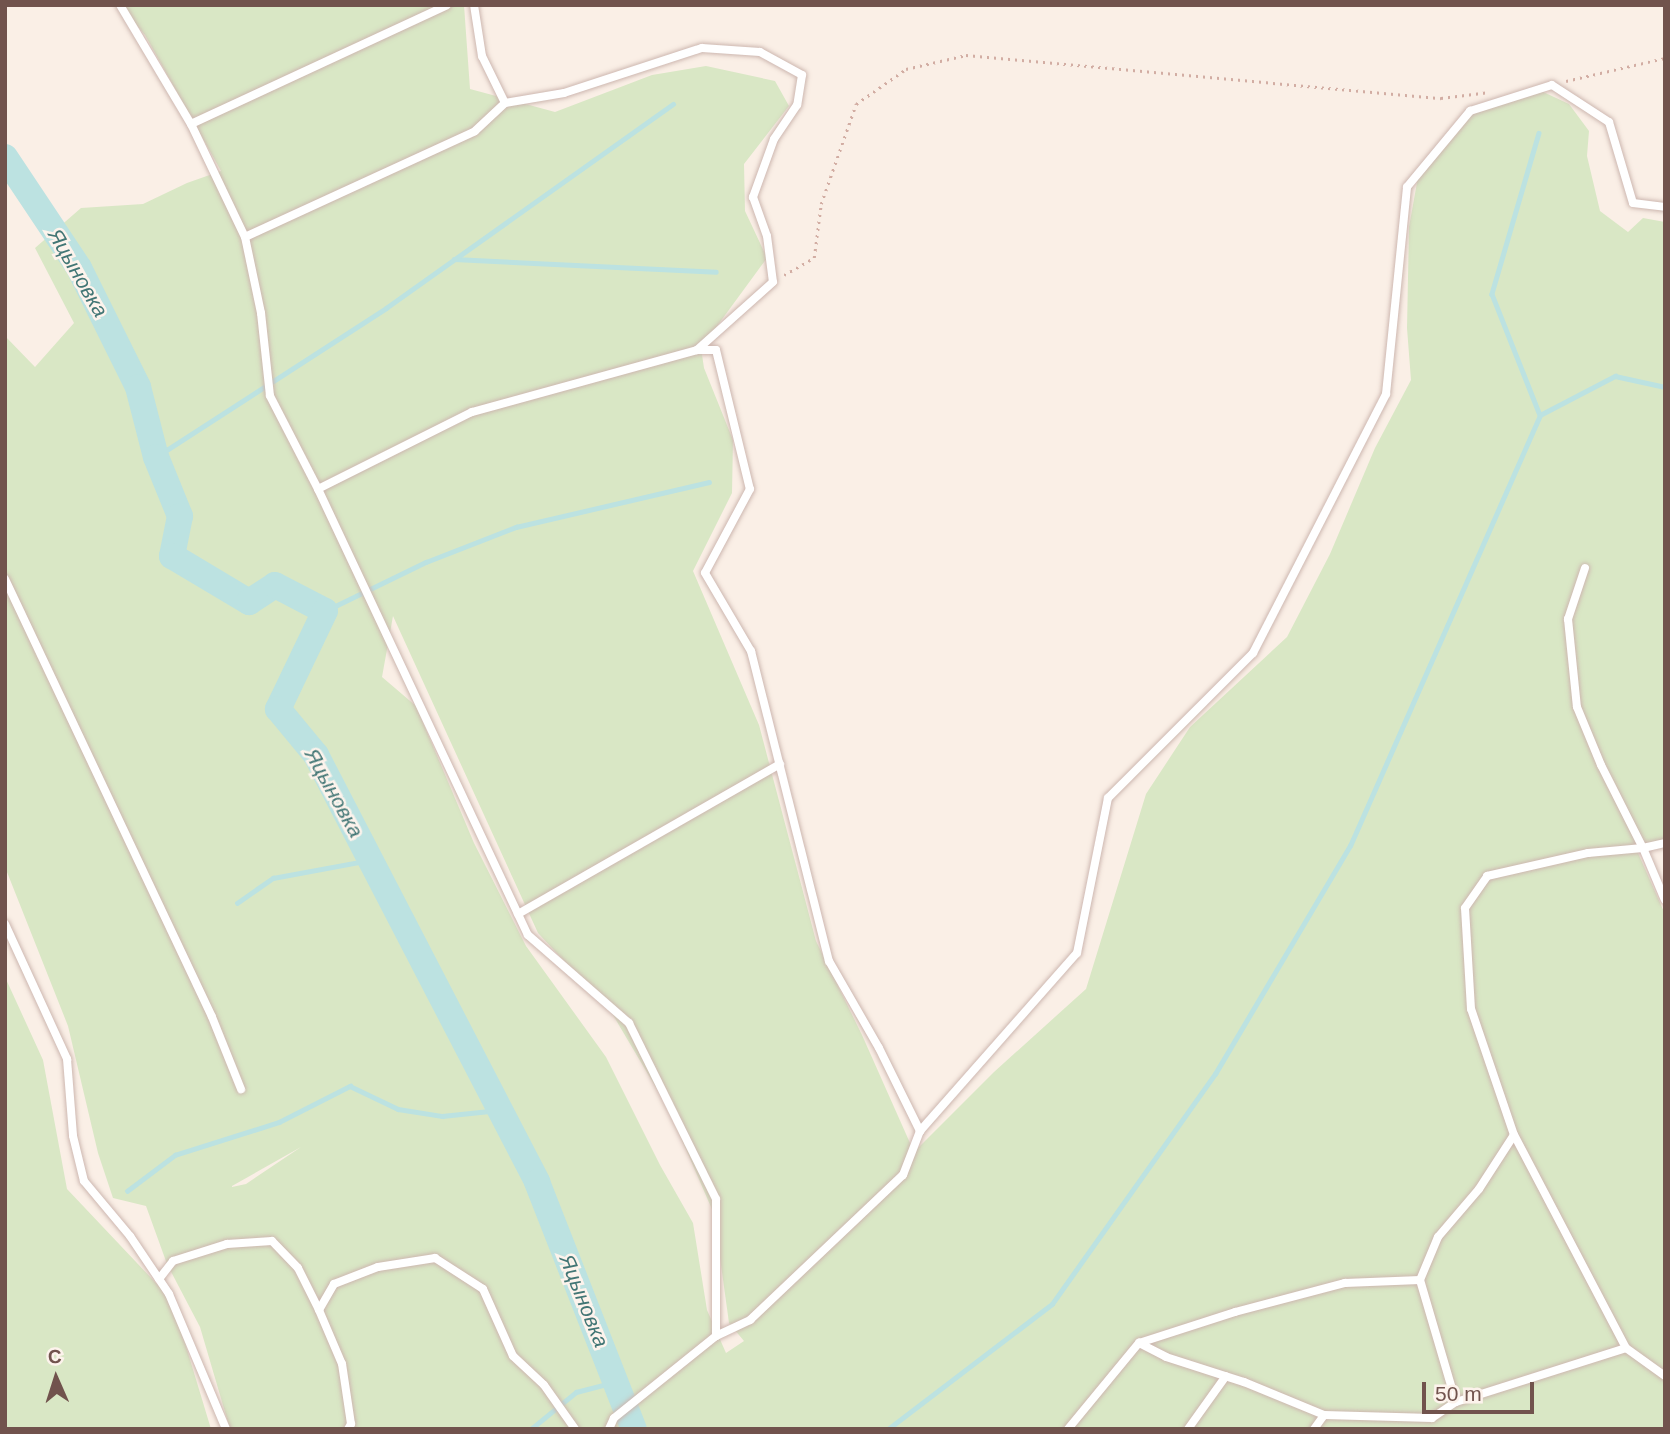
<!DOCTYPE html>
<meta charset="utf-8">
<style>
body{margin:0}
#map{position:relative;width:1670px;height:1434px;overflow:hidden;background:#faefe6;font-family:Arial,sans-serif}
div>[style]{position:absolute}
.green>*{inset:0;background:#d9e7c5}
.stream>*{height:4.5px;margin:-2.25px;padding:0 2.25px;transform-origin:2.25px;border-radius:2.25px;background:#bce2e1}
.river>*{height:26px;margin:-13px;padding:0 13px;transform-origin:13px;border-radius:13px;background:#bce2e1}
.path>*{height:2.5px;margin-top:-1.25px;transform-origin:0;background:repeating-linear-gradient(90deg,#d2ada3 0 2px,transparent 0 7px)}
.roads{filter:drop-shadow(0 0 2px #cdb7b0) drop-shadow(0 0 2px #cdb7b0)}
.lane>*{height:8px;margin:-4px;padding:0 4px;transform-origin:4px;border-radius:4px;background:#fff}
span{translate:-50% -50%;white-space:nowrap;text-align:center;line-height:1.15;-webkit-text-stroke:5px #fdf3ec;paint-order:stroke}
.water-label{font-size:21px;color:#427675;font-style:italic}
.frame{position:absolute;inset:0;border:7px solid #71534d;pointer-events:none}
.north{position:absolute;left:21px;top:1343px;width:70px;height:70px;-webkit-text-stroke:5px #fdf3ec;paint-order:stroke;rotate:357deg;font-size:19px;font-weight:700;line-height:28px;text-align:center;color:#71534d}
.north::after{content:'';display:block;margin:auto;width:24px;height:32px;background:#71534d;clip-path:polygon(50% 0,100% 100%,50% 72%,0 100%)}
.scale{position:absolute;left:1422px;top:1382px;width:112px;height:32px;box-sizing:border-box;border:4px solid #71534d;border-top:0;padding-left:9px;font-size:21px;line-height:24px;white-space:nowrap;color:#71534d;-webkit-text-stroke:5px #fdf3ec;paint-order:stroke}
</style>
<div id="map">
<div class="green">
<i style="clip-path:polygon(evenodd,120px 5px,464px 5px,470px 89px,555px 112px,652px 75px,706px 66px,775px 81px,789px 106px,744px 164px,745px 211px,767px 258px,701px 348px,704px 368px,733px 440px,732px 493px,693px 571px,759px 725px,816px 941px,862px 1035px,914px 1152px,994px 1072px,1086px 989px,1146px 794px,1190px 727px,1287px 637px,1330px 554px,1375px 448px,1411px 380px,1407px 328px,1409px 227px,1420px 166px,1464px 114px,1539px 90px,1569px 104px,1589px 131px,1587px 156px,1600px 211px,1628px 232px,1643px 218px,1665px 222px,1665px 847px,1638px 853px,1665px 914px,1665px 1429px,230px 1429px,200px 1327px,167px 1264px,146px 1206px,113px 1198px,98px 1153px,68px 1026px,5px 867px,5px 336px,35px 367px,74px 323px,35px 248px,81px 208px,143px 204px,187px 183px,221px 171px,145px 35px,120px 5px,393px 616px,538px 933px,610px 1010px,668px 1108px,714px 1214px,729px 1323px,744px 1341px,726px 1353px,707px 1310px,693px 1223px,660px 1165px,606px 1057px,526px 946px,474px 843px,416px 706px,382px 677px,393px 616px,120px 5px,301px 1147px,246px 1184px,232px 1187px,232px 1186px,301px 1147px)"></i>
<i style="clip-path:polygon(5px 977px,43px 1060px,67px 1189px,172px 1300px,211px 1429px,5px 1429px)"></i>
</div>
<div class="stream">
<i style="left:1539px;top:133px;width:168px;rotate:106.3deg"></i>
<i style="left:1492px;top:294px;width:130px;rotate:68.4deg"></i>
<i style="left:454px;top:259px;width:262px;rotate:2.8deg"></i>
<i style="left:156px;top:457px;width:274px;rotate:-32.9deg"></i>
<i style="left:386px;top:308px;width:352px;rotate:-35.4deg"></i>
<i style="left:325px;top:611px;width:112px;rotate:-25.9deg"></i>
<i style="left:426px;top:562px;width:97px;rotate:-21.3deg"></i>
<i style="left:516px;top:527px;width:198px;rotate:-13.1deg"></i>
<i style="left:237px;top:903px;width:44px;rotate:-34.8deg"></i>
<i style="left:273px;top:878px;width:99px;rotate:-10.5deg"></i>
<i style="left:127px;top:1191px;width:60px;rotate:-36.9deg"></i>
<i style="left:175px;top:1155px;width:109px;rotate:-17.6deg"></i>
<i style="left:279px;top:1122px;width:80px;rotate:-26.9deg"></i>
<i style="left:350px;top:1086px;width:53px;rotate:25.6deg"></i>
<i style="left:398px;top:1109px;width:45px;rotate:9deg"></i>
<i style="left:442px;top:1116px;width:57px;rotate:-6deg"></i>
<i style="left:531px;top:1429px;width:58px;rotate:-39.4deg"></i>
<i style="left:576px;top:1392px;width:40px;rotate:-14.4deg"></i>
<i style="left:888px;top:1429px;width:206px;rotate:-37.3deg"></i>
<i style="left:1052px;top:1304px;width:282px;rotate:-54.7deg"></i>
<i style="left:1215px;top:1074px;width:265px;rotate:-59.4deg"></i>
<i style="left:1350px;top:846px;width:471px;rotate:-66.2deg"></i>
<i style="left:1540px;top:415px;width:85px;rotate:-27.5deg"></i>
<i style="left:1615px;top:376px;width:51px;rotate:12.4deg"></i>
</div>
<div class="river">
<i style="left:5px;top:157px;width:133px;rotate:56.3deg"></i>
<i style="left:79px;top:268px;width:133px;rotate:63.6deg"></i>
<i style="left:138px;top:387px;width:72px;rotate:75.6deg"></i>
<i style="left:156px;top:457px;width:64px;rotate:67.9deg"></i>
<i style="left:180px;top:516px;width:41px;rotate:101.3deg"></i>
<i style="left:172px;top:556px;width:90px;rotate:30.9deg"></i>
<i style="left:249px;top:602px;width:31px;rotate:-33deg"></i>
<i style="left:275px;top:585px;width:56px;rotate:27.5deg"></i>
<i style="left:325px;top:611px;width:109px;rotate:115.6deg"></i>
<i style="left:278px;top:709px;width:60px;rotate:50.4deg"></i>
<i style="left:316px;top:755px;width:481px;rotate:62.6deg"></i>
<i style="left:537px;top:1182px;width:265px;rotate:68.6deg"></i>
</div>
<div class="path">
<i style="left:1566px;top:81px;width:102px;rotate:-13.1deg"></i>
<i style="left:784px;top:275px;width:34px;rotate:-30deg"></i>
<i style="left:814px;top:258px;width:54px;rotate:-82.6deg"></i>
<i style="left:821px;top:204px;width:106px;rotate:-70.7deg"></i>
<i style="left:856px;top:104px;width:61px;rotate:-35deg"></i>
<i style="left:906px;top:69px;width:62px;rotate:-13.1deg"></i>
<i style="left:966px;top:55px;width:477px;rotate:5.2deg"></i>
<i style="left:1441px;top:98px;width:49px;rotate:-7deg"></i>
</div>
<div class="roads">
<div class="lane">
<i style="left:120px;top:5px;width:139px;rotate:59.2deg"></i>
<i style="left:191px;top:124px;width:125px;rotate:64.5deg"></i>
<i style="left:245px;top:237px;width:78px;rotate:78.1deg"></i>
<i style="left:261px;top:313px;width:83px;rotate:83.8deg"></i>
<i style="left:270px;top:396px;width:105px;rotate:62.7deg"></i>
<i style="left:318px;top:489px;width:493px;rotate:64.8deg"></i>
<i style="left:528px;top:935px;width:134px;rotate:41.1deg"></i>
<i style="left:629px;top:1023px;width:196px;rotate:63.7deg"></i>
<i style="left:716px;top:1199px;width:137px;rotate:90deg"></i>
<i style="left:474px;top:5px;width:52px;rotate:81.1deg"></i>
<i style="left:482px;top:56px;width:52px;rotate:63.9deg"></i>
<i style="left:505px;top:103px;width:60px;rotate:-9.6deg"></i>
<i style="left:564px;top:93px;width:145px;rotate:-18.1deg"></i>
<i style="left:702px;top:48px;width:58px;rotate:3.9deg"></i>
<i style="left:760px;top:52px;width:48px;rotate:28.7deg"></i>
<i style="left:802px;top:75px;width:30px;rotate:99deg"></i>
<i style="left:797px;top:105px;width:41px;rotate:124.1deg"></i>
<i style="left:774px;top:139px;width:62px;rotate:109.9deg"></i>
<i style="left:753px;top:197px;width:41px;rotate:70.3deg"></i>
<i style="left:767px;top:236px;width:46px;rotate:82.6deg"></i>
<i style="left:773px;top:282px;width:102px;rotate:138.2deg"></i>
<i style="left:697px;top:350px;width:19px"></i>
<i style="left:716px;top:350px;width:143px;rotate:76.3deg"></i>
<i style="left:750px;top:489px;width:95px;rotate:118.2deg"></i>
<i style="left:705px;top:573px;width:91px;rotate:59.5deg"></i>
<i style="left:751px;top:651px;width:320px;rotate:75.9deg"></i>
<i style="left:829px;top:961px;width:100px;rotate:60.1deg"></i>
<i style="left:879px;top:1048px;width:93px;rotate:63.7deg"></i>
<i style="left:191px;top:124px;width:282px;rotate:-24.9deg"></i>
<i style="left:245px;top:237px;width:253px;rotate:-24.7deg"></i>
<i style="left:475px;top:131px;width:41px;rotate:-43deg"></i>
<i style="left:318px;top:489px;width:172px;rotate:-26.6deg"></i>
<i style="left:472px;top:412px;width:233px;rotate:-15.4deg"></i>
<i style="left:1585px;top:568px;width:54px;rotate:108.4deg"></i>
<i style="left:1568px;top:619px;width:88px;rotate:84.2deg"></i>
<i style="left:1577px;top:707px;width:63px;rotate:67.5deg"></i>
<i style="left:1601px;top:765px;width:93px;rotate:63.2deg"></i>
<i style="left:1643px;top:848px;width:23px;rotate:-13deg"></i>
<i style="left:5px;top:579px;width:484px;rotate:64.7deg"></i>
<i style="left:212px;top:1017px;width:78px;rotate:68.1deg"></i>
<i style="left:518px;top:914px;width:302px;rotate:-29.8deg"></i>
<i style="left:5px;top:924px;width:149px;rotate:65.3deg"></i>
<i style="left:67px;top:1059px;width:77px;rotate:85.5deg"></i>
<i style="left:73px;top:1136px;width:46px;rotate:76.3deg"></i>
<i style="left:84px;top:1181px;width:72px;rotate:50.1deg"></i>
<i style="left:130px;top:1236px;width:70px;rotate:56.1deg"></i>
<i style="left:169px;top:1294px;width:147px;rotate:67.1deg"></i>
<i style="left:159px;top:1279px;width:23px;rotate:-52deg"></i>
<i style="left:173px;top:1261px;width:57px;rotate:-17.5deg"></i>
<i style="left:227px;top:1244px;width:45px;rotate:-3.8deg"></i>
<i style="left:272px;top:1241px;width:37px;rotate:46deg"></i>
<i style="left:298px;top:1268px;width:47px;rotate:63.4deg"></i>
<i style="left:1420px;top:1280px;width:47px;rotate:-67.3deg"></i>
<i style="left:1438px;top:1237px;width:63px;rotate:-49.5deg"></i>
<i style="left:1479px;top:1189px;width:64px;rotate:-57.1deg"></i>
<i style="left:1139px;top:1343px;width:30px;rotate:27deg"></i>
<i style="left:1166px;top:1357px;width:82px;rotate:17.8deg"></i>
<i style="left:1244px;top:1382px;width:87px;rotate:22.4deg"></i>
<i style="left:1324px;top:1415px;width:108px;rotate:1.6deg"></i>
<i style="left:1432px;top:1418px;width:29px;rotate:-34deg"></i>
<i style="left:1626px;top:1348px;width:241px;rotate:-117.7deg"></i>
<i style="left:1514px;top:1135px;width:133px;rotate:-108.8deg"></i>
<i style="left:1471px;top:1009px;width:101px;rotate:-93.4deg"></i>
<i style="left:1465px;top:908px;width:39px;rotate:-55deg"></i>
<i style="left:1487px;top:876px;width:104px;rotate:-12.8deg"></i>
<i style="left:1588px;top:853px;width:55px;rotate:-5.2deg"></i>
<i style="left:1643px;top:848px;width:56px;rotate:67.1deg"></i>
<i style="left:348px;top:1429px;width:6px;rotate:-59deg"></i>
<i style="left:351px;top:1424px;width:61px;rotate:-98.5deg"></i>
<i style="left:342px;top:1364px;width:59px;rotate:-113.1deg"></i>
<i style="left:319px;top:1310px;width:30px;rotate:-60deg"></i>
<i style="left:334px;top:1284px;width:47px;rotate:-21.1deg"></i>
<i style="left:378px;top:1267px;width:58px;rotate:-9deg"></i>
<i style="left:435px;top:1258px;width:57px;rotate:32.9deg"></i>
<i style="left:483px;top:1289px;width:73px;rotate:65.9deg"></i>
<i style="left:513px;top:1356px;width:42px;rotate:43.1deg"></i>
<i style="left:544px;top:1385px;width:54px;rotate:54.8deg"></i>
<i style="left:609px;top:1429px;width:12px;rotate:-66deg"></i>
<i style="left:614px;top:1418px;width:131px;rotate:-38.8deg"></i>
<i style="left:716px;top:1336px;width:38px;rotate:-25deg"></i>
<i style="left:750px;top:1320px;width:211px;rotate:-43.5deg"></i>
<i style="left:903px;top:1175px;width:47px;rotate:-68.9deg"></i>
<i style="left:920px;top:1131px;width:237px;rotate:-48.6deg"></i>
<i style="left:1077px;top:953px;width:158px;rotate:-78.7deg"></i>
<i style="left:1108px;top:798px;width:205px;rotate:-45deg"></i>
<i style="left:1253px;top:653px;width:291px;rotate:-62.8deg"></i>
<i style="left:1386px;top:394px;width:208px;rotate:-84.2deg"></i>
<i style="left:1407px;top:187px;width:99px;rotate:-50.3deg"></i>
<i style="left:1470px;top:111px;width:86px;rotate:-17.6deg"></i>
<i style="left:1552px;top:85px;width:68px;rotate:33deg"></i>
<i style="left:1609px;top:122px;width:84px;rotate:73.5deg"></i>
<i style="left:1633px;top:203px;width:32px;rotate:7deg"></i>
<i style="left:1068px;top:1429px;width:112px;rotate:-50.5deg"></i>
<i style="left:1139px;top:1343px;width:101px;rotate:-17.9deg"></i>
<i style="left:1235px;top:1312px;width:114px;rotate:-14.8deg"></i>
<i style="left:1345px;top:1283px;width:75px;rotate:-2.3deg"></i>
<i style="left:1420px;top:1280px;width:127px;rotate:73.6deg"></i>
<i style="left:1456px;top:1402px;width:178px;rotate:-17.6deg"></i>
<i style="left:1626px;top:1348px;width:48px;rotate:35.7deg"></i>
<i style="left:1188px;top:1429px;width:65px;rotate:-54.4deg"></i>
<i style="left:1314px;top:1429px;width:17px;rotate:-54deg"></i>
</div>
</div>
<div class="water-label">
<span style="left:78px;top:273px;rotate:60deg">Яцыновка</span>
<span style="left:334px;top:793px;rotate:61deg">Яцыновка</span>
<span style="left:584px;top:1301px;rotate:68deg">Яцыновка</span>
</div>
<div class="frame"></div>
<div class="north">С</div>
<div class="scale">50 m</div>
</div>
